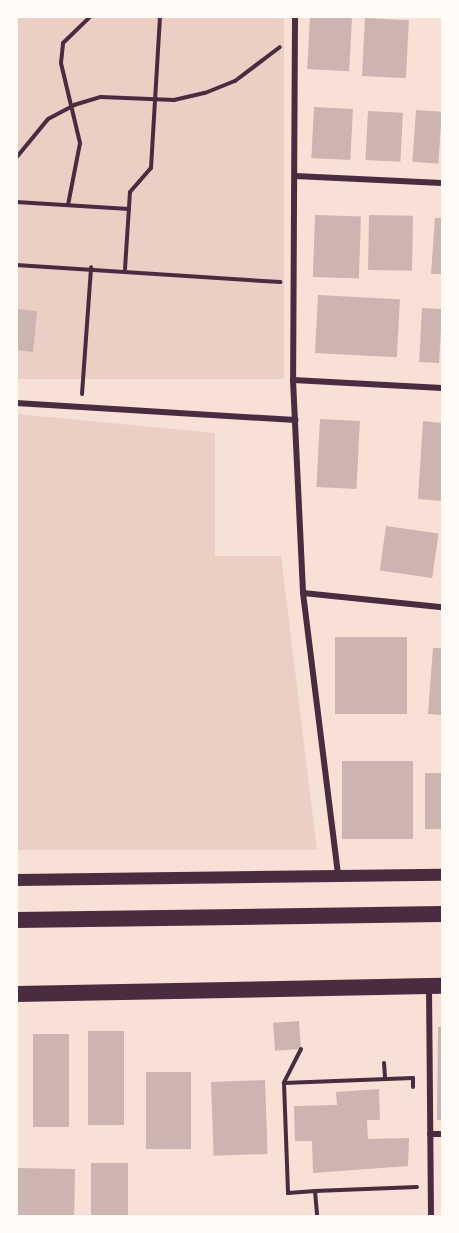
<!DOCTYPE html>
<style>
body{margin:0}
#map{position:relative;width:459px;height:1233px;overflow:hidden;background:#f7e1d7;font-family:"Crimson Pro",serif}
div>[style]{position:absolute}
.green>*{inset:0;background:#ebcfc5;transform-origin:0 0}
.building>*{inset:0;background:#ccb4b1;transform-origin:0 0}
.path>*{height:4px;margin:-2px;padding:0 2px;transform-origin:2px;border-radius:2px;background:#4a2c40}
.minor>*{height:6px;margin:-3px;padding:0 3px;transform-origin:3px;border-radius:3px;background:#4a2c40}
.secondary>*{height:12px;margin:-6px;padding:0 6px;transform-origin:6px;border-radius:6px;background:#4a2c40}
.trunk>*{height:16px;margin:-8px;padding:0 8px;transform-origin:8px;border-radius:8px;background:#4a2c40}
span{translate:-50% -50%;white-space:nowrap;text-align:center;line-height:1.15;-webkit-text-stroke:6px #fffaf5;paint-order:stroke}
.frame{position:absolute;inset:0;border:18px solid #fffaf5;pointer-events:none}
</style>
<div id="map">
<div class="green">
<i style="left:16px;top:17px;width:268px;height:362px"></i>
<i style="clip-path:polygon(17px 414px,215px 433px,215px 556px,281px 556px,317px 850px,17px 850px)"></i>
</div>
<div class="building">
<i style="left:310px;top:16px;width:42px;height:53px;rotate:3deg"></i>
<i style="left:365px;top:18px;width:44px;height:58px;rotate:3deg"></i>
<i style="left:314px;top:107px;width:39px;height:51px;rotate:3deg"></i>
<i style="left:416px;top:110px;width:26px;height:52px;rotate:4deg"></i>
<i style="left:368px;top:111px;width:35px;height:49px;rotate:3deg"></i>
<i style="left:315px;top:215px;width:46px;height:62px;rotate:2deg"></i>
<i style="left:369px;top:215px;width:44px;height:55px;rotate:1deg"></i>
<i style="clip-path:polygon(435px 218px,442px 218px,442px 274px,431px 274px)"></i>
<i style="left:318px;top:295px;width:82px;height:58px;rotate:3deg"></i>
<i style="left:422px;top:308px;width:20px;height:54px;rotate:3deg"></i>
<i style="clip-path:polygon(16px 309px,37px 311px,33px 352px,16px 350px)"></i>
<i style="left:320px;top:419px;width:40px;height:68px;rotate:3deg"></i>
<i style="clip-path:polygon(423px 421px,442px 423px,442px 501px,418px 499px)"></i>
<i style="left:386px;top:526px;width:53px;height:45px;rotate:8deg"></i>
<i style="left:335px;top:637px;width:72px;height:77px"></i>
<i style="clip-path:polygon(433px 648px,442px 648px,442px 715px,428px 714px)"></i>
<i style="left:413px;top:761px;width:78px;height:71px;rotate:90deg"></i>
<i style="left:425px;top:773px;width:17px;height:56px"></i>
<i style="left:299px;top:1021px;width:28px;height:26px;rotate:86deg"></i>
<i style="clip-path:polygon(438px 1027px,442px 1027px,442px 1120px,437px 1120px)"></i>
<i style="left:88px;top:1031px;width:36px;height:94px"></i>
<i style="left:33px;top:1034px;width:36px;height:93px"></i>
<i style="left:146px;top:1072px;width:45px;height:77px"></i>
<i style="left:265px;top:1080px;width:74px;height:54px;rotate:88deg"></i>
<i style="clip-path:polygon(379px 1089px,380px 1120px,367px 1120px,368px 1139px,409px 1138px,408px 1166px,313px 1173px,312px 1141px,295px 1141px,294px 1106px,337px 1105px,336px 1092px)"></i>
<i style="left:91px;top:1163px;width:37px;height:53px"></i>
<i style="left:16px;top:1168px;width:59px;height:48px;rotate:1deg"></i>
</div>
<div class="path">
<i style="left:16px;top:158px;width:50px;rotate:-50.6deg"></i>
<i style="left:48px;top:119px;width:30px;rotate:-28deg"></i>
<i style="left:74px;top:105px;width:28px;rotate:-17deg"></i>
<i style="left:101px;top:97px;width:73px;rotate:2.4deg"></i>
<i style="left:174px;top:100px;width:32px;rotate:-13deg"></i>
<i style="left:205px;top:93px;width:32px;rotate:-22deg"></i>
<i style="left:235px;top:81px;width:56px;rotate:-37.1deg"></i>
<i style="left:16px;top:202px;width:113px;rotate:3.5deg"></i>
<i style="left:68px;top:205px;width:63px;rotate:-79deg"></i>
<i style="left:80px;top:143px;width:82px;rotate:-103.4deg"></i>
<i style="left:61px;top:63px;width:20px;rotate:-84deg"></i>
<i style="left:63px;top:43px;width:39px;rotate:-44deg"></i>
<i style="left:16px;top:265px;width:265px;rotate:3.7deg"></i>
<i style="left:125px;top:269px;width:77px;rotate:-86.3deg"></i>
<i style="left:130px;top:192px;width:32px;rotate:-49deg"></i>
<i style="left:151px;top:168px;width:152px;rotate:-86.6deg"></i>
<i style="left:82px;top:394px;width:127px;rotate:-85.9deg"></i>
<i style="left:301px;top:1049px;width:38px;rotate:117deg"></i>
<i style="left:284px;top:1083px;width:110px;rotate:87.9deg"></i>
<i style="left:288px;top:1193px;width:27px;rotate:-4deg"></i>
<i style="left:315px;top:1191px;width:25px;rotate:85deg"></i>
<i style="left:384px;top:1063px;width:16px;rotate:86deg"></i>
<i style="left:284px;top:1083px;width:129px;rotate:-2.2deg"></i>
<i style="left:413px;top:1078px;width:9px;rotate:90deg"></i>
<i style="left:315px;top:1191px;width:102px;rotate:-2.2deg"></i>
</div>
<div class="minor">
<i style="left:295px;top:16px;width:364px;rotate:90.3deg"></i>
<i style="left:293px;top:380px;width:213px;rotate:87.3deg"></i>
<i style="left:303px;top:593px;width:285px;rotate:82.9deg"></i>
<i style="left:295px;top:176px;width:147px;rotate:2.7deg"></i>
<i style="left:293px;top:380px;width:149px;rotate:3.1deg"></i>
<i style="left:16px;top:403px;width:280px;rotate:3.5deg"></i>
<i style="left:303px;top:593px;width:140px;rotate:5.8deg"></i>
<i style="left:429px;top:987px;width:229px;rotate:89.5deg"></i>
<i style="left:430px;top:1134px;width:12px"></i>
</div>
<div class="secondary">
<i style="left:16px;top:880px;width:426px;rotate:-0.7deg"></i>
</div>
<div class="trunk">
<i style="left:16px;top:920px;width:426px;rotate:-0.8deg"></i>
<i style="left:16px;top:994px;width:426px;rotate:-1.1deg"></i>
</div>
<div class="frame"></div>
</div>
